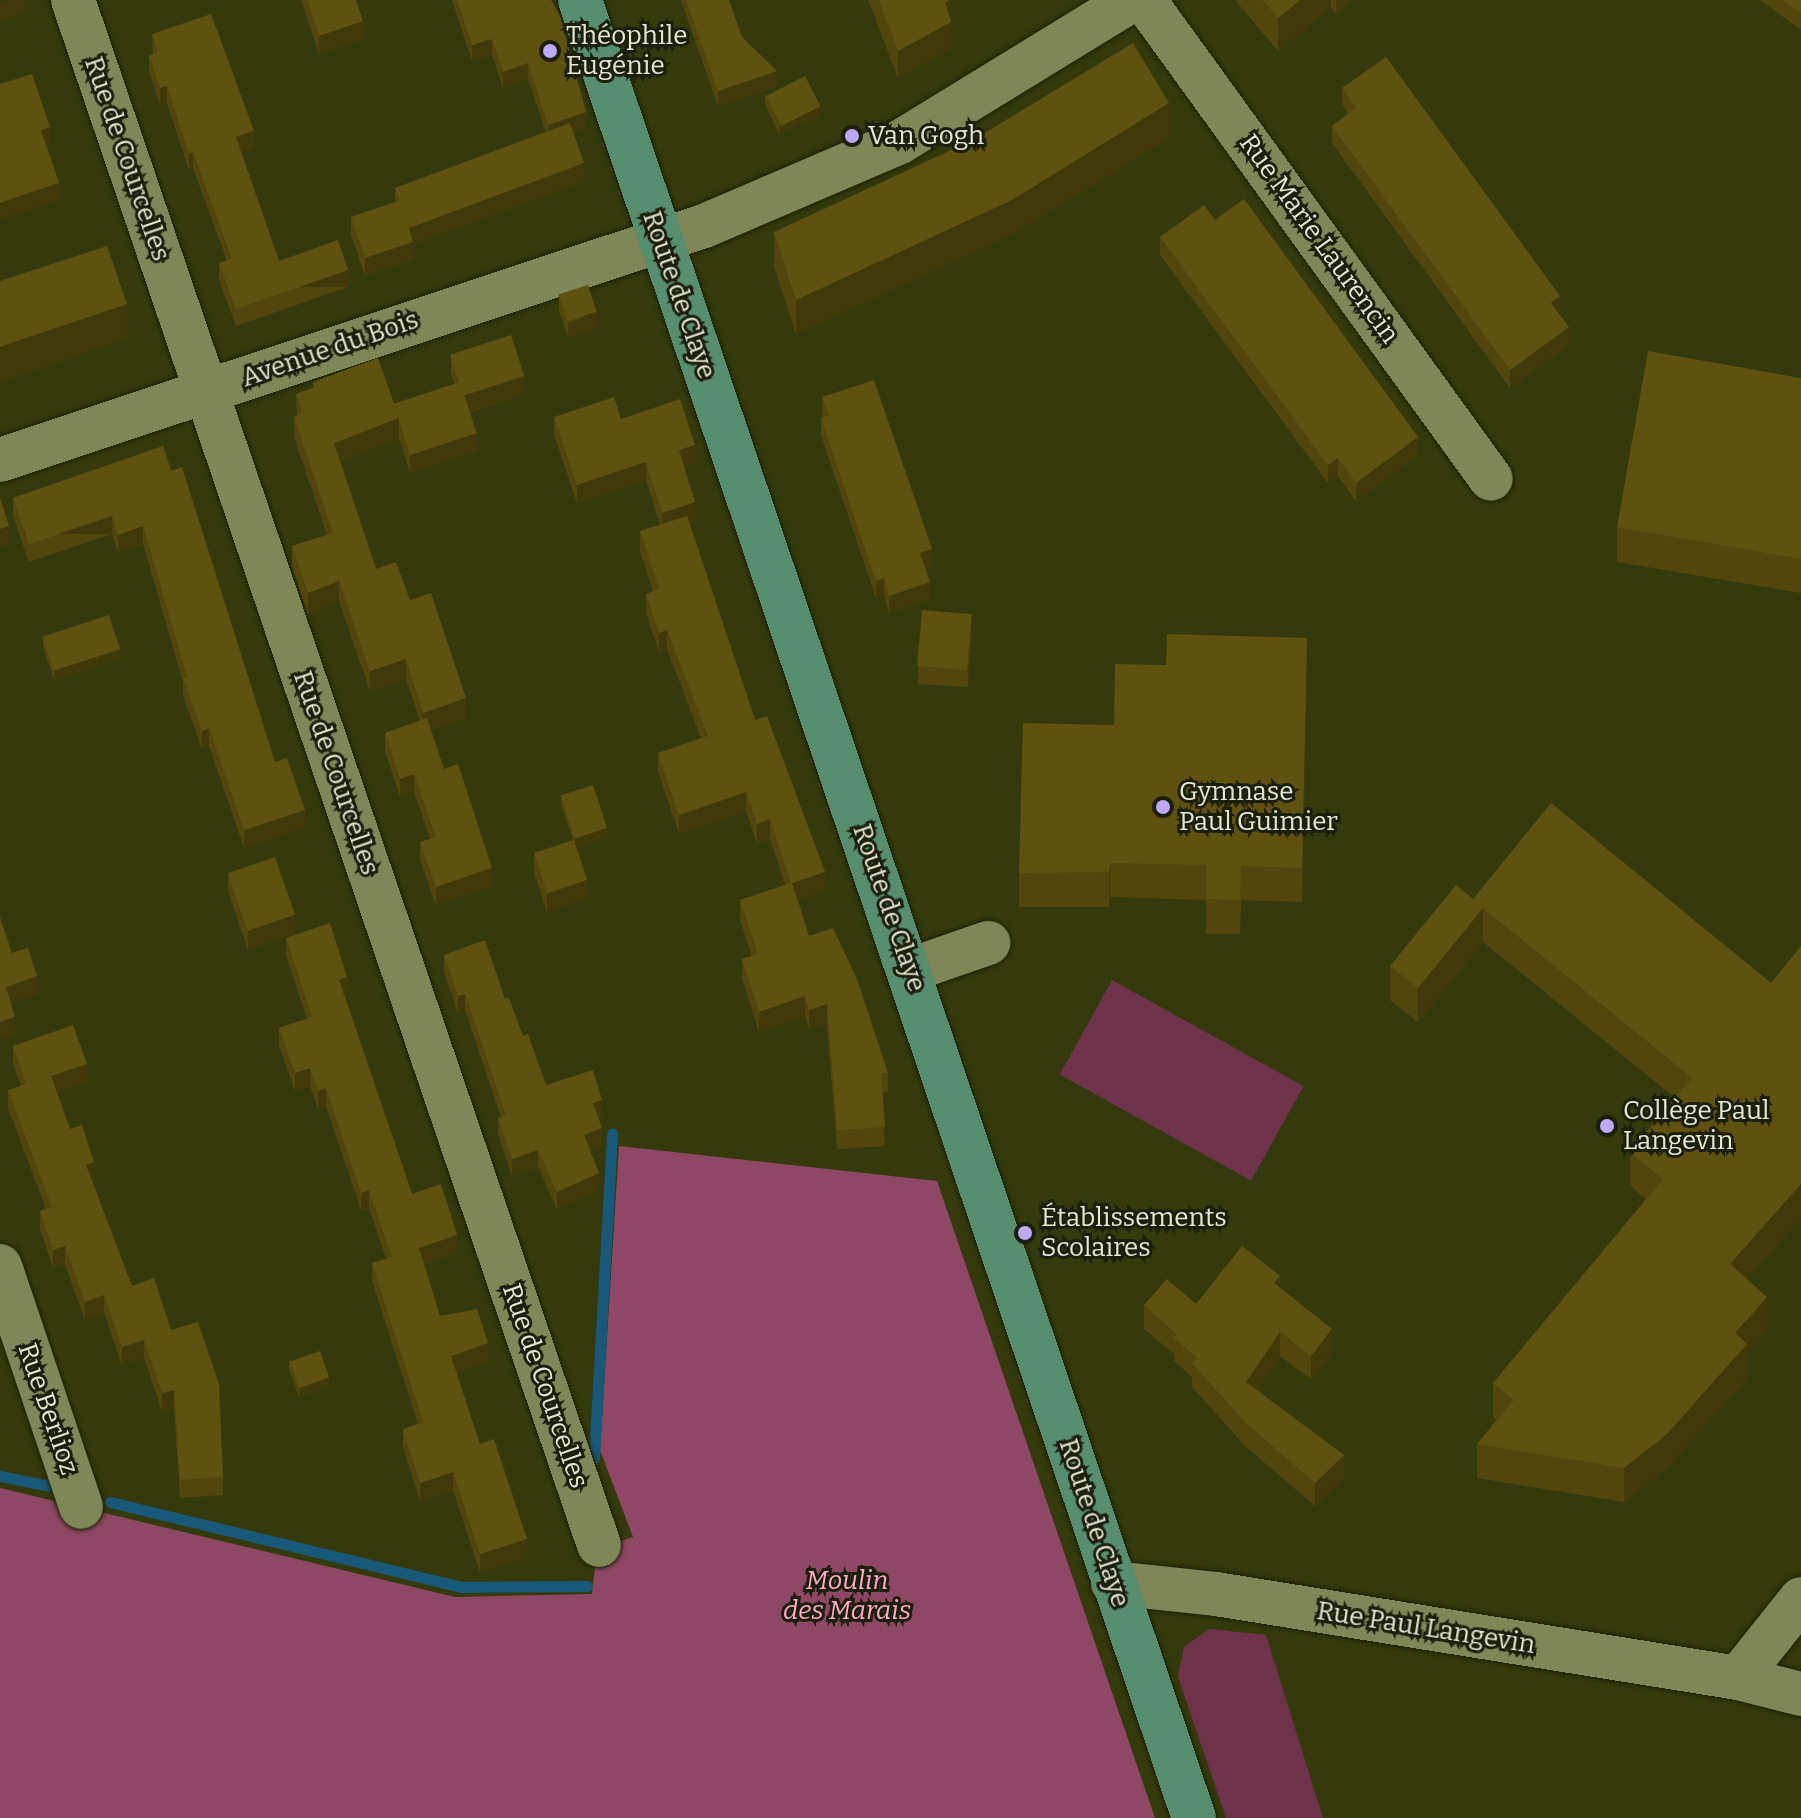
<!DOCTYPE html>
<html>
<head>
<meta charset="utf-8">
<style>
  body { margin:0 }
  #map { position:relative; width:1801px; height:1818px; overflow:hidden; background:#353a0d; font-family:Bitter,serif }
  div>[style] { position:absolute }
  .green>* { inset:0; background:#6e324b; transform-origin:0 0 }
  .forest>* { inset:0; background:#8e4764 }
  .stream>* { height:11px; margin:-5.5px; padding:0 5.5px; transform-origin:5.5px; border-radius:5.5px; background:#18597a }
  .roads { filter:drop-shadow(0 0 2px #1d2001) drop-shadow(0 0 2px #1d2001) }
  .minor>* { height:44px; margin:-22px; padding:0 22px; transform-origin:22px; border-radius:22px; background:#7f8658 }
  .major>* { height:44px; margin:-22px; padding:0 22px; transform-origin:22px; border-radius:22px; background:#568e6f }
  .wall>* { inset:0; background:#52460d }
  .shaded-wall>* { inset:0; background:#42390a; transform-origin:0 0 }
  .building>* { inset:0; background:#5f510f; transform-origin:0 0 }
  .dots>* { width:22px; height:22px; translate:-50% -50%; box-sizing:border-box; border:4px solid #1d1f0d; border-radius:50% }
  span { translate:-50% -50%; white-space:nowrap; text-align:center; line-height:1.15; -webkit-text-stroke:6px #1d1f0d; paint-order:stroke }
  .poi-label { font-size:26px; color:#e4e8d0 }
  .left { translate:0 -50%; text-align:left }
  .street-label { font-size:26px; color:#e4e8d0 }
  .park-label { font-size:26px; color:#feaaca; font-style:italic }
</style>
</head>
<body>
<div id="map">
  <div class="green">
    <div style="left:1112px;top:980px;width:219px;height:108px;rotate:29deg"></div>
    <div style="clip-path:polygon(1209px 1629px,1266px 1635px,1323px 1818px,1226px 1818px,1178px 1677px,1184px 1647px)"></div>
  </div>
  <div class="forest">
    <div style="clip-path:polygon(619px 1146px,937px 1181px,1155px 1818px,0 1818px,0 1488px,455px 1597px,592px 1594px,597px 1549px,633px 1537px,600px 1450px)"></div>
  </div>
  <div class="stream">
    <div style="left:594px;top:1458px;width:325px;rotate:-86.8deg"></div>
    <div style="left:0;top:1476px;width:50px;rotate:11.5deg"></div>
    <div style="left:110px;top:1502px;width:361px;rotate:13.6deg"></div>
    <div style="left:461px;top:1587px;width:126px;rotate:-0.5deg"></div>
  </div>
  <div class="roads">
    <div class="minor">
      <div style="left:73px;top:0;width:1632px;rotate:71.2deg"></div>
      <div style="left:1144px;top:0;width:591px;rotate:54.08deg"></div>
      <div style="left:0;top:460px;width:742px;rotate:-18.39deg"></div>
      <div style="left:704px;top:226px;width:213px;rotate:-23.2deg"></div>
      <div style="left:900px;top:142px;width:272px;rotate:-31.5deg"></div>
      <div style="left:910px;top:970px;width:83px;rotate:-19.1deg"></div>
      <div style="left:0;top:1266px;width:254px;rotate:71.4deg"></div>
      <div style="left:1113px;top:1583px;width:104px;rotate:6.1deg"></div>
      <div style="left:1216px;top:1594px;width:529px;rotate:9.14deg"></div>
      <div style="left:1738px;top:1678px;width:65px;rotate:14.3deg"></div>
      <div style="left:1738px;top:1678px;width:101px;rotate:-51.4deg"></div>
    </div>
    <div class="major">
      <div style="left:580px;top:0;width:1919px;rotate:71.34deg"></div>
    </div>
  </div>
  <div class="wall">
    <div style="clip-path:polygon(301px 0,356px 0,363px 39px,319px 54px)"></div>
    <div style="clip-path:polygon(452px 0,551px 0,586px 127px,573px 132px,584px 181px,413px 244px,413px 259px,365px 276px,351px 235px,351px 217px,395px 202px,395px 188px,546px 132px,528px 79px,503px 88px,492px 55px,472px 61px)"></div>
    <div style="clip-path:polygon(681px 0,729px 0,742px 37px,777px 86px,718px 106px)"></div>
    <div style="clip-path:polygon(868px 0,950px 0,951px 48px,898px 78px)"></div>
    <div style="clip-path:polygon(1235px 0,1352px 0,1336px 14px,1331px 7px,1278px 51px)"></div>
    <div style="clip-path:polygon(1760px 0,1801px 0,1801px 30px)"></div>
    <div style="clip-path:polygon(152px 34px,254px 148px,241px 152px,279px 261px,348px 287px,236px 326px,219px 280px,219px 263px,227px 261px,193px 168px,189px 170px,167px 103px,160px 105px,149px 72px,149px 56px,153px 54px)"></div>
    <div style="clip-path:polygon(1342px 88px,1569px 345px,1510px 388px,1332px 143px,1332px 126px,1348px 114px,1342px 105px)"></div>
    <div style="clip-path:polygon(765px 95px,820px 115px,779px 134px,765px 104px)"></div>
    <div style="clip-path:polygon(1169px 138px,1012px 234px,796px 334px,774px 267px,774px 232px)"></div>
    <div style="clip-path:polygon(1160px 237px,1418px 455px,1356px 501px,1338px 476px,1328px 483px,1160px 255px)"></div>
    <div style="clip-path:polygon(559px 295px,597px 328px,568px 338px,559px 310px)"></div>
    <div style="clip-path:polygon(451px 356px,524px 394px,470px 412px,477px 451px,410px 473px,399px 438px,340px 461px,376px 569px,410px 600px,466px 718px,431px 730px,444px 769px,492px 886px,436px 905px,420px 860px,420px 842px,430px 839px,414px 792px,400px 797px,385px 751px,385px 733px,420px 721px,406px 679px,370px 691px,339px 601px,308px 614px,292px 566px,292px 546px,327px 535px,294px 437px,294px 417px,297px 416px,296px 394px,313px 388px,313px 382px,394px 405px,454px 384px,451px 374px)"></div>
    <div style="clip-path:polygon(1801px 378px,1801px 593px,1617px 562px,1617px 527px)"></div>
    <div style="clip-path:polygon(822px 397px,932px 566px,925px 568px,930px 599px,889px 613px,884px 595px,876px 598px,821px 435px,821px 418px,823px 418px,822px 414px)"></div>
    <div style="clip-path:polygon(554px 417px,621px 419px,695px 463px,684px 467px,695px 520px,689px 522px,755px 720px,825px 891px,798px 900px,809px 936px,888px 1073px,888px 1092px,882px 1093px,885px 1146px,837px 1149px,827px 1023px,809px 1029px,805px 1016px,759px 1032px,742px 979px,742px 959px,752px 956px,740px 920px,740px 900px,785px 885px,770px 839px,757px 844px,746px 811px,679px 834px,658px 772px,658px 753px,701px 738px,667px 649px,659px 652px,646px 613px,646px 594px,653px 591px,640px 551px,640px 531px,660px 525px,646px 480px,577px 503px,554px 435px)"></div>
    <div style="clip-path:polygon(163px 446px,275px 762px,305px 827px,244px 848px,209px 746px,202px 749px,183px 696px,183px 682px,143px 544px,118px 552px,112px 534px,29px 562px,13px 516px,13px 498px)"></div>
    <div style="clip-path:polygon(972px 632px,968px 687px,918px 684px,918px 666px)"></div>
    <div style="clip-path:polygon(43px 638px,120px 658px,54px 680px,43px 647px)"></div>
    <div style="clip-path:polygon(1307px 673px,1302px 902px,1241px 900px,1240px 934px,1206px 934px,1206px 900px,1110px 897px,1109px 907px,1019px 907px,1019px 873px,1114px 725px)"></div>
    <div style="clip-path:polygon(561px 795px,607px 837px,576px 847px,587px 898px,547px 912px,534px 872px,534px 853px,573px 840px,561px 805px)"></div>
    <div style="clip-path:polygon(228px 873px,295px 933px,248px 950px,228px 891px)"></div>
    <div style="clip-path:polygon(1473px 899px,1771px 983px,1747px 1279px,1767px 1331px,1747px 1353px,1747px 1378px,1666px 1469px,1624px 1502px,1477px 1478px,1477px 1444px,1496px 1420px,1493px 1417px,1493px 1383px,1646px 1199px,1630px 1186px,1630px 1152px,1675px 1098px,1483px 942px,1418px 1022px,1390px 1000px,1390px 966px)"></div>
    <div style="clip-path:polygon(286px 938px,347px 995px,345px 996px,412px 1194px,457px 1253px,424px 1264px,440px 1316px,488px 1361px,456px 1372px,480px 1444px,527px 1557px,480px 1572px,453px 1490px,420px 1501px,403px 1447px,403px 1429px,418px 1424px,372px 1281px,372px 1263px,386px 1259px,369px 1208px,361px 1210px,326px 1106px,318px 1109px,310px 1086px,295px 1091px,279px 1046px,279px 1028px,307px 1019px,286px 956px)"></div>
    <div style="clip-path:polygon(444px 955px,505px 999px,546px 1085px,602px 1117px,599px 1118px,602px 1145px,590px 1149px,599px 1190px,557px 1209px,538px 1167px,512px 1176px,498px 1135px,498px 1118px,501px 1117px,465px 1010px,458px 1013px,444px 972px)"></div>
    <div style="clip-path:polygon(13px 1046px,87px 1082px,57px 1092px,70px 1129px,94px 1180px,92px 1181px,132px 1286px,223px 1477px,223px 1495px,180px 1498px,174px 1408px,162px 1411px,144px 1358px,122px 1365px,104px 1313px,85px 1320px,65px 1264px,53px 1268px,40px 1229px,40px 1211px,46px 1209px,8px 1108px,8px 1090px,21px 1086px,13px 1064px)"></div>
    <div style="clip-path:polygon(1280px 1288px,1332px 1352px,1311px 1379px,1280px 1356px,1257px 1389px,1344px 1478px,1315px 1506px,1246px 1447px,1192px 1387px,1192px 1377px,1174px 1361px,1174px 1354px,1144px 1329px,1144px 1305px,1196px 1304px)"></div>
    <div style="clip-path:polygon(289px 1360px,329px 1386px,299px 1397px,289px 1369px)"></div>
  </div>
  <div class="shaded-wall">
    <div style="clip-path:polygon(9px 0,24px 0,24px 13px,0 21px,0 3px)"></div>
    <div style="clip-path:polygon(950px 0,951px 48px,898px 78px,898px 51px,945px 2px)"></div>
    <div style="clip-path:polygon(1300px 0,1331px 0,1331px 7px,1278px 51px,1278px 18px)"></div>
    <div style="clip-path:polygon(1336px 0,1352px 0,1336px 14px)"></div>
    <div style="clip-path:polygon(363px 21px,363px 39px,319px 54px,319px 36px)"></div>
    <div style="clip-path:polygon(492px 39px,492px 55px,472px 61px,472px 45px)"></div>
    <div style="clip-path:polygon(528px 63px,528px 79px,503px 88px,503px 72px)"></div>
    <div style="clip-path:polygon(777px 71px,777px 86px,718px 106px,718px 91px)"></div>
    <div style="clip-path:polygon(167px 86px,167px 103px,160px 105px,160px 88px)"></div>
    <div style="clip-path:polygon(1169px 103px,1169px 138px,1012px 234px,796px 334px,796px 300px)"></div>
    <div style="clip-path:polygon(820px 106px,820px 115px,779px 134px,779px 125px)"></div>
    <div style="clip-path:polygon(586px 112px,586px 127px,548px 140px,548px 125px)"></div>
    <div style="clip-path:polygon(50px 127px,50px 143px,41px 146px,41px 130px)"></div>
    <div style="clip-path:polygon(254px 131px,254px 148px,236px 154px,236px 137px)"></div>
    <div style="clip-path:polygon(193px 152px,193px 168px,189px 170px,189px 153px)"></div>
    <div style="clip-path:polygon(584px 163px,584px 181px,413px 244px,413px 259px,365px 276px,365px 258px,409px 228px)"></div>
    <div style="clip-path:polygon(59px 183px,59px 200px,0 220px,0 203px)"></div>
    <div style="left:348px;top:270px;width:17px;height:119px;rotate:90deg"></div>
    <div style="clip-path:polygon(1560px 296px,1560px 314px,1551px 303px)"></div>
    <div style="clip-path:polygon(127px 304px,127px 339px,0 382px,0 347px)"></div>
    <div style="clip-path:polygon(597px 312px,597px 328px,568px 338px,568px 323px)"></div>
    <div style="clip-path:polygon(1569px 327px,1569px 345px,1510px 388px,1510px 370px)"></div>
    <div style="clip-path:polygon(524px 376px,524px 394px,464px 413px,464px 395px)"></div>
    <div style="clip-path:polygon(399px 418px,399px 438px,334px 463px,334px 443px)"></div>
    <div style="clip-path:polygon(477px 433px,477px 451px,410px 473px,410px 455px)"></div>
    <div style="clip-path:polygon(1418px 437px,1418px 455px,1356px 501px,1356px 483px)"></div>
    <div style="clip-path:polygon(695px 445px,695px 463px,679px 468px,679px 450px)"></div>
    <div style="clip-path:polygon(1338px 458px,1338px 476px,1328px 483px,1328px 465px)"></div>
    <div style="clip-path:polygon(646px 462px,646px 480px,577px 503px,577px 485px)"></div>
    <div style="clip-path:polygon(695px 502px,695px 520px,662px 531px,662px 513px)"></div>
    <div style="left:112px;top:516px;width:18px;height:88px;rotate:90deg"></div>
    <div style="clip-path:polygon(9px 526px,9px 544px,0 547px,0 529px)"></div>
    <div style="clip-path:polygon(143px 526px,143px 544px,118px 552px,118px 535px)"></div>
    <div style="clip-path:polygon(932px 549px,932px 566px,920px 570px,920px 553px)"></div>
    <div style="clip-path:polygon(884px 578px,884px 595px,876px 598px,876px 581px)"></div>
    <div style="clip-path:polygon(339px 581px,339px 601px,308px 614px,308px 593px)"></div>
    <div style="clip-path:polygon(930px 582px,930px 599px,889px 613px,889px 596px)"></div>
    <div style="clip-path:polygon(972px 614px,972px 632px,968px 687px,968px 669px)"></div>
    <div style="clip-path:polygon(667px 630px,667px 649px,659px 652px,659px 633px)"></div>
    <div style="clip-path:polygon(1307px 638px,1307px 673px,1302px 902px,1302px 868px)"></div>
    <div style="clip-path:polygon(120px 649px,120px 658px,54px 680px,54px 670px)"></div>
    <div style="clip-path:polygon(406px 659px,406px 679px,370px 691px,370px 671px)"></div>
    <div style="clip-path:polygon(466px 698px,466px 718px,423px 733px,423px 713px)"></div>
    <div style="clip-path:polygon(209px 728px,209px 746px,202px 749px,202px 731px)"></div>
    <div style="clip-path:polygon(414px 774px,414px 792px,400px 797px,400px 779px)"></div>
    <div style="clip-path:polygon(746px 792px,746px 811px,679px 834px,679px 815px)"></div>
    <div style="clip-path:polygon(305px 810px,305px 827px,244px 848px,244px 830px)"></div>
    <div style="clip-path:polygon(770px 819px,770px 839px,757px 844px,757px 824px)"></div>
    <div style="clip-path:polygon(607px 828px,607px 837px,575px 848px,575px 839px)"></div>
    <div style="clip-path:polygon(1110px 863px,1110px 897px,1109px 907px,1109px 872px)"></div>
    <div style="clip-path:polygon(492px 868px,492px 886px,436px 905px,436px 887px)"></div>
    <div style="clip-path:polygon(825px 872px,825px 891px,792px 902px,792px 883px)"></div>
    <div style="clip-path:polygon(587px 880px,587px 898px,547px 912px,547px 894px)"></div>
    <div style="clip-path:polygon(1483px 908px,1483px 942px,1418px 1022px,1418px 988px)"></div>
    <div style="clip-path:polygon(295px 915px,295px 933px,248px 950px,248px 931px)"></div>
    <div style="clip-path:polygon(37px 976px,37px 994px,6px 1005px,6px 987px)"></div>
    <div style="clip-path:polygon(347px 977px,347px 995px,339px 998px,339px 980px)"></div>
    <div style="clip-path:polygon(465px 994px,465px 1010px,458px 1013px,458px 996px)"></div>
    <div style="clip-path:polygon(805px 996px,805px 1016px,759px 1032px,759px 1012px)"></div>
    <div style="clip-path:polygon(827px 1004px,827px 1023px,809px 1029px,809px 1010px)"></div>
    <div style="clip-path:polygon(15px 1017px,15px 1035px,0 1040px,0 1022px)"></div>
    <div style="clip-path:polygon(87px 1064px,87px 1082px,51px 1094px,51px 1076px)"></div>
    <div style="clip-path:polygon(310px 1068px,310px 1086px,295px 1091px,295px 1073px)"></div>
    <div style="clip-path:polygon(326px 1088px,326px 1106px,318px 1109px,318px 1091px)"></div>
    <div style="clip-path:polygon(602px 1100px,602px 1117px,593px 1120px,593px 1103px)"></div>
    <div style="clip-path:polygon(602px 1128px,602px 1145px,584px 1152px,584px 1135px)"></div>
    <div style="clip-path:polygon(538px 1150px,538px 1167px,512px 1176px,512px 1159px)"></div>
    <div style="clip-path:polygon(94px 1162px,94px 1180px,86px 1183px,86px 1165px)"></div>
    <div style="clip-path:polygon(599px 1173px,599px 1190px,557px 1209px,557px 1192px)"></div>
    <div style="clip-path:polygon(1801px 1184px,1801px 1219px,1730px 1298px,1730px 1264px)"></div>
    <div style="clip-path:polygon(369px 1190px,369px 1208px,361px 1210px,361px 1193px)"></div>
    <div style="clip-path:polygon(457px 1235px,457px 1253px,419px 1265px,419px 1248px)"></div>
    <div style="clip-path:polygon(65px 1246px,65px 1264px,53px 1268px,53px 1250px)"></div>
    <div style="clip-path:polygon(1280px 1276px,1280px 1299px,1274px 1283px)"></div>
    <div style="clip-path:polygon(104px 1295px,104px 1313px,85px 1320px,85px 1302px)"></div>
    <div style="clip-path:polygon(1767px 1297px,1767px 1331px,1747px 1353px,1747px 1378px,1666px 1469px,1624px 1502px,1624px 1468px,1735px 1333px)"></div>
    <div style="clip-path:polygon(1332px 1329px,1332px 1352px,1311px 1379px,1311px 1356px)"></div>
    <div style="clip-path:polygon(1280px 1332px,1280px 1356px,1246px 1405px,1246px 1382px)"></div>
    <div style="clip-path:polygon(144px 1340px,144px 1358px,122px 1365px,122px 1347px)"></div>
    <div style="clip-path:polygon(488px 1343px,488px 1361px,451px 1373px,451px 1356px)"></div>
    <div style="clip-path:polygon(329px 1377px,329px 1386px,299px 1397px,299px 1388px)"></div>
    <div style="clip-path:polygon(174px 1390px,174px 1408px,162px 1411px,162px 1393px)"></div>
    <div style="clip-path:polygon(1344px 1455px,1344px 1478px,1315px 1506px,1315px 1483px)"></div>
    <div style="clip-path:polygon(453px 1472px,453px 1490px,420px 1501px,420px 1483px)"></div>
    <div style="clip-path:polygon(527px 1539px,527px 1557px,480px 1572px,480px 1554px)"></div>
  </div>
  <div class="building">
    <div style="clip-path:polygon(307px 0,356px 0,363px 21px,319px 36px)"></div>
    <div style="clip-path:polygon(457px 0,551px 0,560px 16px,586px 112px,548px 125px,528px 63px,503px 72px,492px 39px,472px 45px)"></div>
    <div style="clip-path:polygon(686px 0,729px 0,742px 37px,777px 71px,718px 91px)"></div>
    <div style="clip-path:polygon(879px 0,950px 0,945px 2px,951px 22px,898px 51px)"></div>
    <div style="clip-path:polygon(1263px 0,1300px 0,1278px 18px)"></div>
    <div style="clip-path:polygon(1783px 0,1801px 0,1801px 13px)"></div>
    <div style="clip-path:polygon(211px 14px,254px 131px,236px 137px,279px 261px,338px 240px,348px 270px,236px 309px,219px 263px,232px 259px,193px 152px,189px 153px,167px 86px,160px 88px,149px 56px,158px 52px,152px 34px)"></div>
    <div style="clip-path:polygon(1133px 43px,1169px 103px,1012px 200px,796px 300px,774px 232px,973px 140px)"></div>
    <div style="clip-path:polygon(1386px 57px,1560px 296px,1551px 303px,1569px 327px,1510px 370px,1332px 126px,1356px 108px,1342px 88px)"></div>
    <div style="clip-path:polygon(32px 74px,50px 127px,41px 130px,59px 183px,0 203px,0 84px)"></div>
    <div style="left:805px;top:76px;width:34px;height:44px;rotate:63deg"></div>
    <div style="clip-path:polygon(570px 123px,584px 163px,409px 228px,413px 242px,365px 258px,351px 217px,399px 201px,395px 188px)"></div>
    <div style="clip-path:polygon(1244px 199px,1418px 437px,1356px 483px,1338px 458px,1328px 465px,1160px 237px,1204px 205px,1215px 220px)"></div>
    <div style="clip-path:polygon(107px 246px,127px 304px,0 347px,0 281px)"></div>
    <div style="left:588px;top:285px;width:28px;height:31px;rotate:72deg"></div>
    <div style="left:511px;top:335px;width:43px;height:64px;rotate:72deg"></div>
    <div style="clip-path:polygon(1648px 351px,1801px 378px,1801px 559px,1617px 527px)"></div>
    <div style="clip-path:polygon(378px 358px,399px 418px,334px 443px,376px 569px,396px 562px,410px 600px,431px 593px,466px 698px,423px 713px,406px 659px,370px 671px,339px 581px,308px 593px,292px 546px,333px 533px,294px 417px,303px 413px,296px 394px,315px 387px,313px 382px)"></div>
    <div style="clip-path:polygon(874px 380px,932px 549px,920px 553px,930px 582px,889px 596px,884px 578px,876px 581px,821px 418px,829px 415px,822px 397px)"></div>
    <div style="left:460px;top:382px;width:54px;height:70px;rotate:72deg"></div>
    <div style="clip-path:polygon(614px 397px,621px 419px,680px 399px,695px 445px,679px 450px,695px 502px,662px 513px,646px 462px,577px 485px,554px 417px)"></div>
    <div style="clip-path:polygon(163px 446px,171px 471px,182px 467px,275px 762px,287px 758px,305px 810px,244px 830px,209px 728px,202px 731px,183px 678px,187px 677px,143px 526px,118px 535px,112px 516px,29px 544px,13px 498px)"></div>
    <div style="clip-path:polygon(0 498px,9px 526px,0 529px)"></div>
    <div style="clip-path:polygon(687px 516px,755px 720px,767px 716px,825px 872px,792px 883px,809px 936px,833px 928px,857px 979px,888px 1073px,881px 1073px,885px 1127px,837px 1130px,827px 1004px,809px 1010px,805px 996px,759px 1012px,742px 959px,758px 954px,740px 900px,791px 883px,770px 819px,757px 824px,746px 792px,679px 815px,658px 753px,708px 736px,667px 630px,659px 633px,646px 594px,659px 589px,640px 531px)"></div>
    <div style="left:922px;top:610px;width:50px;height:56px;rotate:5deg"></div>
    <div style="left:109px;top:615px;width:36px;height:70px;rotate:72deg"></div>
    <div style="clip-path:polygon(1167px 634px,1307px 638px,1302px 868px,1241px 866px,1240px 900px,1206px 899px,1206px 865px,1110px 863px,1109px 872px,1019px 873px,1023px 723px,1114px 725px,1115px 664px,1166px 665px)"></div>
    <div style="clip-path:polygon(427px 718px,444px 769px,458px 764px,492px 868px,436px 887px,420px 842px,436px 837px,414px 774px,400px 779px,385px 733px)"></div>
    <div style="left:593px;top:785px;width:45px;height:34px;rotate:72deg"></div>
    <div style="clip-path:polygon(1551px 803px,1771px 983px,1801px 946px,1801px 1184px,1730px 1264px,1767px 1297px,1735px 1333px,1747px 1344px,1666px 1435px,1624px 1468px,1477px 1444px,1514px 1400px,1493px 1383px,1663px 1179px,1630px 1152px,1692px 1078px,1483px 908px,1418px 988px,1390px 966px,1456px 885px,1473px 899px)"></div>
    <div style="left:574px;top:840px;width:42px;height:42px;rotate:72deg"></div>
    <div style="left:275px;top:857px;width:61px;height:50px;rotate:71deg"></div>
    <div style="clip-path:polygon(0 917px,12px 953px,28px 948px,37px 976px,6px 987px,15px 1017px,0 1022px)"></div>
    <div style="clip-path:polygon(330px 923px,347px 977px,339px 980px,412px 1194px,441px 1184px,457px 1235px,419px 1248px,440px 1316px,477px 1309px,488px 1343px,451px 1356px,480px 1444px,494px 1439px,527px 1539px,480px 1554px,453px 1472px,420px 1483px,403px 1429px,423px 1422px,372px 1263px,392px 1257px,369px 1190px,361px 1193px,326px 1088px,318px 1091px,310px 1068px,295px 1073px,279px 1028px,312px 1017px,286px 938px)"></div>
    <div style="clip-path:polygon(485px 940px,505px 999px,509px 998px,523px 1036px,528px 1034px,546px 1085px,593px 1070px,602px 1100px,593px 1103px,602px 1128px,584px 1135px,599px 1173px,557px 1192px,538px 1150px,512px 1159px,498px 1118px,506px 1115px,465px 994px,458px 996px,444px 955px)"></div>
    <div style="clip-path:polygon(73px 1025px,87px 1064px,51px 1076px,70px 1129px,82px 1125px,94px 1162px,86px 1165px,132px 1286px,154px 1278px,171px 1330px,198px 1322px,219px 1384px,223px 1477px,180px 1480px,174px 1390px,162px 1393px,144px 1340px,122px 1347px,104px 1295px,85px 1302px,65px 1246px,53px 1250px,40px 1211px,52px 1207px,8px 1090px,26px 1084px,13px 1046px)"></div>
    <div style="clip-path:polygon(1242px 1246px,1280px 1276px,1274px 1283px,1332px 1329px,1311px 1356px,1280px 1332px,1246px 1382px,1344px 1455px,1315px 1483px,1246px 1423px,1192px 1363px,1197px 1358px,1174px 1338px,1177px 1334px,1144px 1305px,1167px 1279px,1196px 1304px)"></div>
    <div style="left:320px;top:1351px;width:28px;height:32px;rotate:71deg"></div>
  </div>
  <div class="dots">
    <div style="left:550px;top:51px;background:#bda9f5"></div>
    <div style="left:852px;top:136px;background:#bda9f5"></div>
    <div style="left:1163px;top:807px;background:#bda9f5"></div>
    <div style="left:1607px;top:1126px;background:#bda9f5"></div>
    <div style="left:1025px;top:1233px;background:#bda9f5"></div>
  </div>
  <div class="poi-label">
    <span class="left" style="left:566px;top:51px">Théophile<br>Eugénie</span>
    <span class="left" style="left:868px;top:136px">Van Gogh</span>
    <span class="left" style="left:1179px;top:807px">Gymnase<br>Paul Guimier</span>
    <span class="left" style="left:1623px;top:1126px">Collège Paul<br>Langevin</span>
    <span class="left" style="left:1041px;top:1233px">Établissements<br>Scolaires</span>
  </div>
  <div class="street-label">
    <span style="left:127px;top:159px;rotate:71deg">Rue de Courcelles</span>
    <span style="left:1319px;top:239px;rotate:54deg">Rue Marie Laurencin</span>
    <span style="left:679px;top:295px;rotate:71deg">Route de Claye</span>
    <span style="left:330px;top:349px;rotate:-19deg">Avenue du Bois</span>
    <span style="left:336px;top:773px;rotate:71deg">Rue de Courcelles</span>
    <span style="left:889px;top:908px;rotate:71deg">Route de Claye</span>
    <span style="left:545px;top:1386px;rotate:71deg">Rue de Courcelles</span>
    <span style="left:48px;top:1409px;rotate:71deg">Rue Berlioz</span>
    <span style="left:1094px;top:1523px;rotate:72deg">Route de Claye</span>
    <span style="left:1426px;top:1628px;rotate:9deg">Rue Paul Langevin</span>
  </div>
  <div class="park-label">
    <span style="left:847px;top:1596px">Moulin<br>des Marais</span>
  </div>
</div>
</body>
</html>
